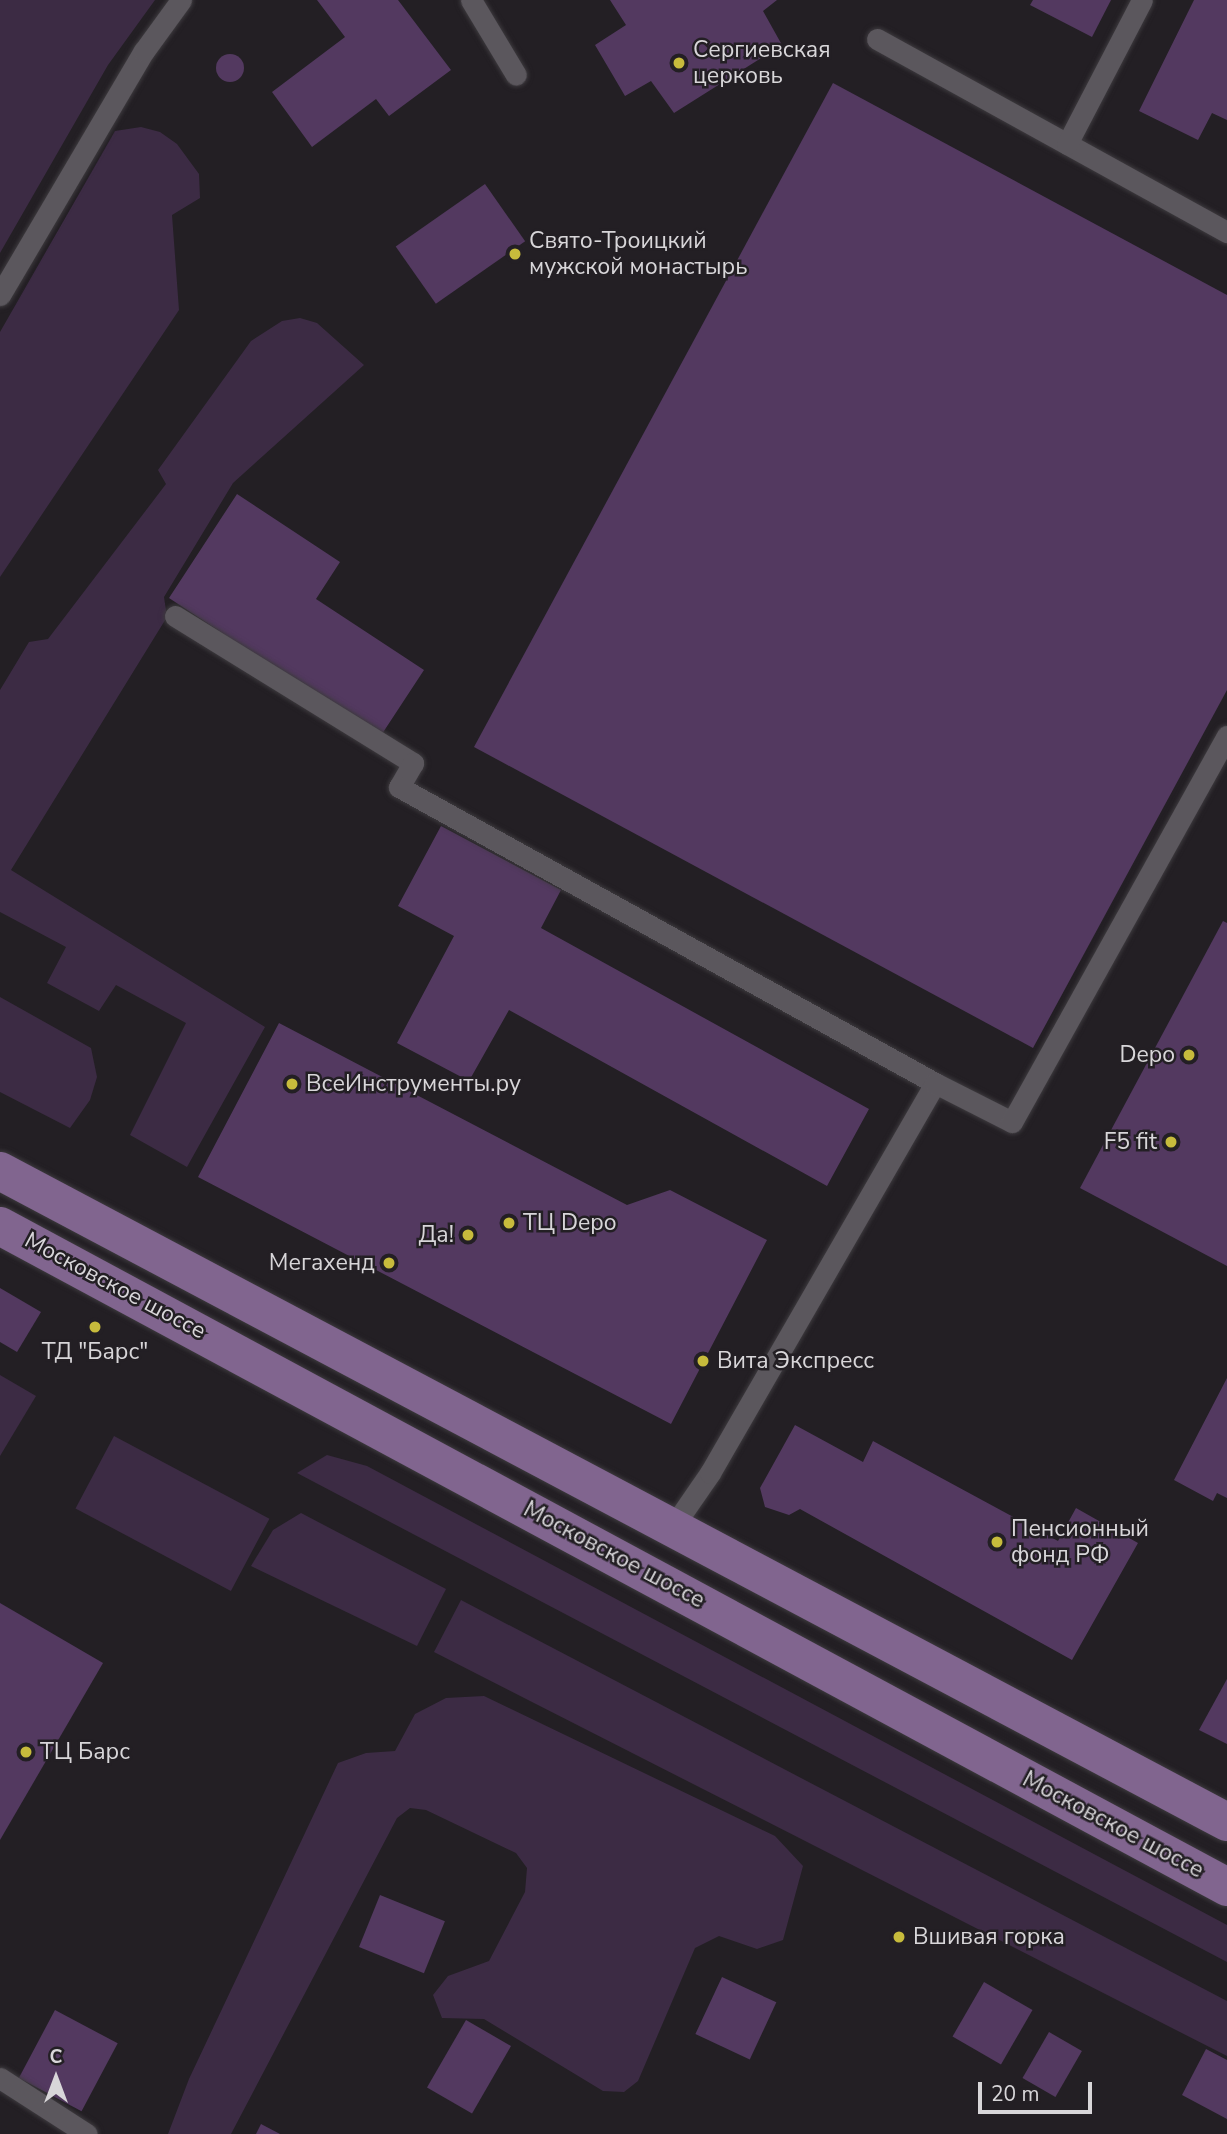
<!DOCTYPE html>
<html>
<head>
<meta charset="utf-8">
<style>
  body { margin:0 }
  #map { position:relative; width:1227px; height:2134px; overflow:hidden; background:#231f24; font-family:"Nunito Sans",sans-serif }
  div>[style] { position:absolute }
  .green>* { inset:0; background:#3c2b44; transform-origin:0 0 }
  .building>* { inset:0; background:#533960; transform-origin:0 0 }
  .round { border-radius:50% }
  .roads { filter:drop-shadow(0 0 2px #3d3a3e) drop-shadow(0 0 2px #3d3a3e) }
  .lane>* { height:21px; margin:-10.5px; padding:0 10.5px; transform-origin:10.5px; border-radius:10.5px; background:#5b575d }
  .primary>* { height:38px; margin:-19px; padding:0 19px; transform-origin:19px; border-radius:19px; background:#81658f }
  .dots>* { width:19px; height:19px; translate:-50% -50%; box-sizing:border-box; border:4px solid #231f24; border-radius:50% }
  span { translate:-50% -50%; white-space:nowrap; text-align:center; line-height:1.15; -webkit-text-stroke:5px #231f24; paint-order:stroke }
  .poi-label { font-size:23px; color:#d8d6d9 }
  .left { translate:0 -50%; text-align:left }
  .right { translate:-100% -50%; text-align:right }
  .street-label { font-size:23px; color:#d8d6d9 }
  .north { position:absolute; left:21px; top:2043px; width:70px; height:70px; -webkit-text-stroke:5px #231f24; paint-order:stroke; rotate:0deg; font-size:19px; font-weight:700; line-height:28px; text-align:center; color:#d8d6d9 }
  .north::after { content:''; display:block; margin:auto; width:24px; height:32px; background:#d8d6d9; clip-path:polygon(50% 0,100% 100%,50% 72%,0 100%) }
  .scale { position:absolute; left:978px; top:2082px; width:114px; height:32px; box-sizing:border-box; border:4px solid #d8d6d9; border-top:0; padding-left:9px; font-size:21px; line-height:24px; white-space:nowrap; color:#d8d6d9; -webkit-text-stroke:5px #231f24; paint-order:stroke }
</style>
</head>
<body>
<div id="map">
  <div class="green">
    <div style="clip-path:polygon(0 0,155px 0,108px 65px,0 253px)"></div>
    <div style="clip-path:polygon(141px 127px,160px 132px,177px 144px,199px 174px,200px 198px,172px 215px,179px 310px,0 577px,0 332px,115px 131px)"></div>
    <div style="clip-path:polygon(300px 318px,317px 323px,364px 365px,233px 483px,164px 597px,167px 617px,11px 870px,265px 1027px,187px 1167px,130px 1135px,186px 1023px,116px 985px,99px 1011px,47px 983px,66px 947px,0 912px,0 690px,29px 642px,48px 639px,166px 484px,158px 470px,251px 341px,282px 321px)"></div>
    <div style="clip-path:polygon(0 997px,91px 1048px,97px 1077px,90px 1100px,70px 1128px,0 1092px)"></div>
    <div style="clip-path:polygon(0 1375px,36px 1396px,0 1456px)"></div>
    <div style="left:114px;top:1436px;width:176px;height:82px;rotate:28deg"></div>
    <div style="clip-path:polygon(327px 1455px,367px 1466px,1227px 1925px,1227px 1962px,297px 1473px)"></div>
    <div style="clip-path:polygon(301px 1513px,446px 1589px,417px 1646px,251px 1566px,273px 1530px)"></div>
    <div style="clip-path:polygon(461px 1600px,1227px 2001px,1227px 2056px,434px 1652px)"></div>
    <div style="clip-path:polygon(484px 1696px,775px 1836px,803px 1866px,783px 1940px,757px 1949px,719px 1936px,695px 1948px,638px 2081px,624px 2092px,603px 2091px,484px 2019px,442px 2018px,433px 1995px,448px 1976px,489px 1961px,525px 1892px,527px 1868px,516px 1853px,426px 1810px,410px 1808px,397px 1818px,231px 2134px,168px 2134px,189px 2079px,338px 1763px,366px 1753px,395px 1751px,415px 1714px,446px 1698px)"></div>
  </div>
  <div class="building">
    <div style="clip-path:polygon(317px 0,398px 0,451px 70px,389px 116px,376px 99px,312px 147px,272px 92px,345px 37px)"></div>
    <div style="clip-path:polygon(610px 0,777px 0,763px 11px,782px 45px,674px 113px,651px 81px,625px 96px,595px 45px,626px 25px)"></div>
    <div style="clip-path:polygon(1033px 0,1111px 0,1092px 37px,1030px 5px)"></div>
    <div style="clip-path:polygon(1194px 0,1227px 0,1227px 120px,1212px 113px,1198px 140px,1139px 111px)"></div>
    <div class="round" style="left:216px;top:54px;width:28px;height:28px"></div>
    <div style="clip-path:polygon(833px 83px,1227px 295px,1227px 690px,1033px 1048px,474px 747px)"></div>
    <div style="left:485px;top:184px;width:70px;height:109px;rotate:55deg"></div>
    <div style="clip-path:polygon(237px 494px,340px 562px,316px 599px,424px 670px,380px 737px,169px 598px)"></div>
    <div style="clip-path:polygon(441px 826px,561px 890px,541px 928px,869px 1109px,827px 1186px,509px 1010px,469px 1081px,397px 1043px,454px 936px,398px 906px)"></div>
    <div style="clip-path:polygon(1223px 921px,1227px 923px,1227px 1266px,1080px 1188px)"></div>
    <div style="clip-path:polygon(279px 1023px,627px 1205px,670px 1190px,767px 1240px,671px 1424px,198px 1177px)"></div>
    <div style="clip-path:polygon(0 1288px,41px 1312px,17px 1352px,0 1342px)"></div>
    <div style="clip-path:polygon(1227px 1378px,1227px 1498px,1217px 1493px,1213px 1501px,1174px 1480px)"></div>
    <div style="clip-path:polygon(795px 1425px,863px 1462px,873px 1441px,1058px 1541px,1076px 1508px,1138px 1543px,1072px 1660px,800px 1509px,789px 1515px,765px 1507px,760px 1488px)"></div>
    <div style="clip-path:polygon(0 1603px,103px 1663px,0 1840px)"></div>
    <div style="clip-path:polygon(1227px 1679px,1227px 1744px,1199px 1730px)"></div>
    <div style="left:380px;top:1895px;width:70px;height:56px;rotate:22deg"></div>
    <div style="left:722px;top:1977px;width:60px;height:63px;rotate:25deg"></div>
    <div style="left:984px;top:1982px;width:56px;height:63px;rotate:30deg"></div>
    <div style="left:55px;top:2010px;width:71px;height:77px;rotate:28deg"></div>
    <div style="left:466px;top:2020px;width:52px;height:78px;rotate:30deg"></div>
    <div style="left:1049px;top:2032px;width:38px;height:53px;rotate:30deg"></div>
    <div style="clip-path:polygon(1206px 2049px,1227px 2060px,1227px 2119px,1182px 2095px)"></div>
    <div style="clip-path:polygon(261px 2124px,280px 2134px,256px 2134px)"></div>
  </div>
  <div class="roads">
    <div class="lane">
      <div style="left:471px;top:0;width:87px;rotate:59deg"></div>
      <div style="left:877px;top:39px;width:400px;rotate:28.9deg"></div>
      <div style="left:1067px;top:144px;width:162px;rotate:-62.5deg"></div>
      <div style="left:0;top:295px;width:283px;rotate:-59.5deg"></div>
      <div style="left:144px;top:51px;width:63px;rotate:-54deg"></div>
      <div style="left:175px;top:616px;width:280px;rotate:31.7deg"></div>
      <div style="left:413px;top:763px;width:28px;rotate:120deg"></div>
      <div style="left:399px;top:787px;width:612px;rotate:28.91deg"></div>
      <div style="left:672px;top:1528px;width:67px;rotate:-55.4deg"></div>
      <div style="left:710px;top:1473px;width:450px;rotate:-60deg"></div>
      <div style="left:935px;top:1083px;width:86px;rotate:26.9deg"></div>
      <div style="left:1012px;top:1122px;width:442px;rotate:-60.9deg"></div>
      <div style="left:0;top:2078px;width:103px;rotate:32.8deg"></div>
    </div>
    <div class="primary">
      <div style="left:0;top:1171px;width:1389px;rotate:27.95deg"></div>
      <div style="left:0;top:1226px;width:1394px;rotate:28.31deg"></div>
    </div>
  </div>
  <div class="dots">
    <div style="left:679px;top:63px;background:#c7bb3c"></div>
    <div style="left:515px;top:254px;background:#c7bb3c"></div>
    <div style="left:1189px;top:1055px;background:#c7bb3c"></div>
    <div style="left:292px;top:1084px;background:#c7bb3c"></div>
    <div style="left:1171px;top:1142px;background:#c7bb3c"></div>
    <div style="left:509px;top:1223px;background:#c7bb3c"></div>
    <div style="left:468px;top:1235px;background:#c7bb3c"></div>
    <div style="left:389px;top:1263px;background:#c7bb3c"></div>
    <div style="left:95px;top:1327px;background:#c7bb3c"></div>
    <div style="left:703px;top:1361px;background:#c7bb3c"></div>
    <div style="left:997px;top:1542px;background:#c7bb3c"></div>
    <div style="left:26px;top:1752px;background:#c7bb3c"></div>
    <div style="left:899px;top:1937px;background:#c7bb3c"></div>
  </div>
  <div class="poi-label">
    <span class="left" style="left:693px;top:63px">Сергиевская<br>церковь</span>
    <span class="left" style="left:529px;top:254px">Свято-Троицкий<br>мужской монастырь</span>
    <span class="right" style="left:1175px;top:1055px">Depo</span>
    <span class="left" style="left:306px;top:1084px">ВсеИнструменты.ру</span>
    <span class="right" style="left:1157px;top:1142px">F5 fit</span>
    <span class="left" style="left:523px;top:1223px">ТЦ Depo</span>
    <span class="right" style="left:454px;top:1235px">Да!</span>
    <span class="right" style="left:375px;top:1263px">Мегахенд</span>
    <span style="left:95px;top:1352px">ТД "Барс"</span>
    <span class="left" style="left:717px;top:1361px">Вита Экспресс</span>
    <span class="left" style="left:1011px;top:1542px">Пенсионный<br>фонд РФ</span>
    <span class="left" style="left:40px;top:1752px">ТЦ Барс</span>
    <span class="left" style="left:913px;top:1937px">Вшивая горка</span>
  </div>
  <div class="street-label">
    <span style="left:115px;top:1286px;rotate:28deg">Московское шоссе</span>
    <span style="left:614px;top:1555px;rotate:28deg">Московское шоссе</span>
    <span style="left:1113px;top:1825px;rotate:28deg">Московское шоссе</span>
  </div>
  <div class="north">С</div>
  <div class="scale">20 m</div>
</div>
</body>
</html>
